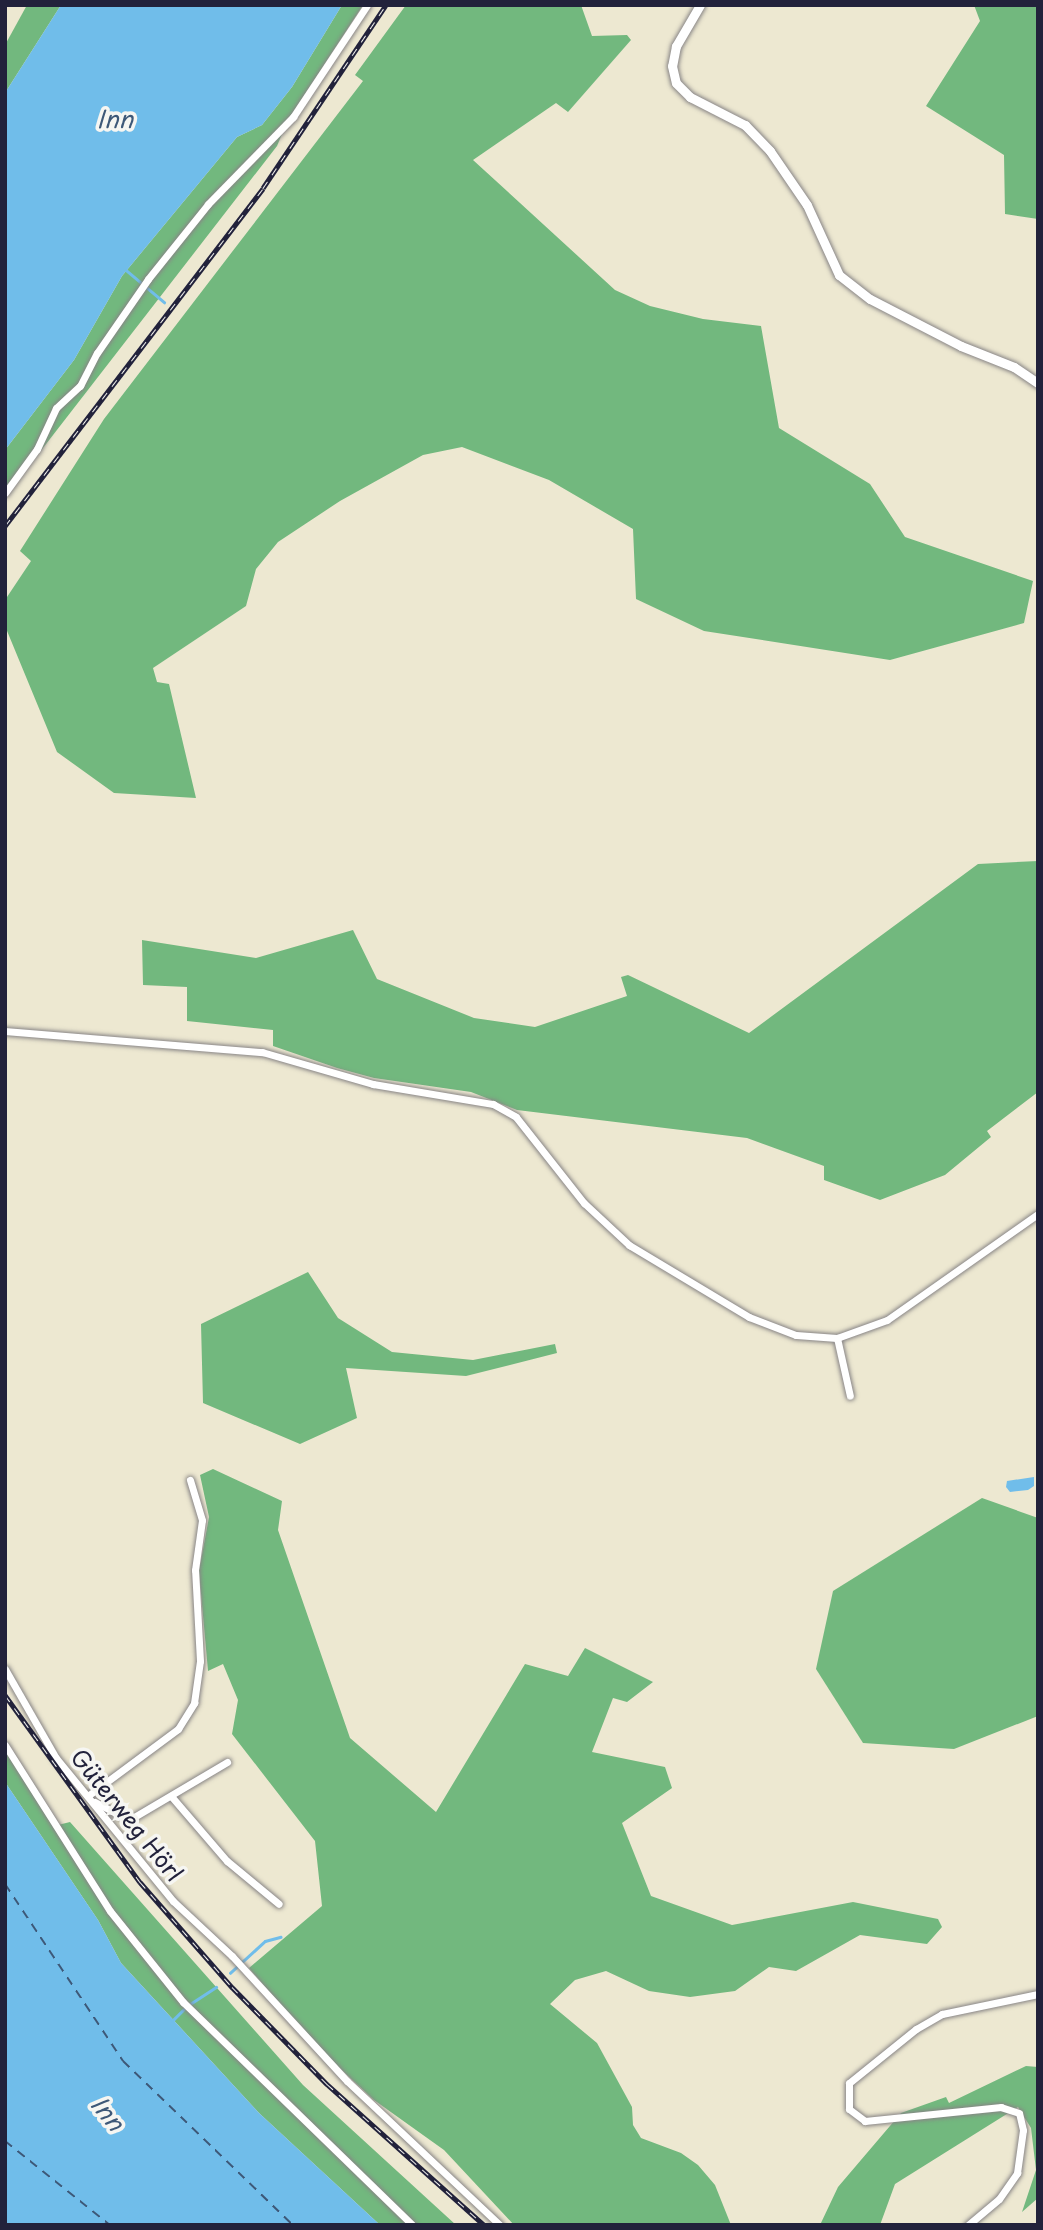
<!DOCTYPE html>
<html>
<head>
<meta charset="utf-8">
<style>
  body { margin:0 }
  #map { position:relative; width:1043px; height:2230px; overflow:hidden; background:#ede8d1; font-family:"Playpen Sans",sans-serif }
  div>[style] { position:absolute }
  .forest>* { inset:0; background:#72b87e }
  .water>* { inset:0; background:#70bdea }
  .stream>* { height:2.5px; margin:-1.25px; padding:0 1.25px; transform-origin:1.25px; border-radius:1.25px; background:#70bdea }
  .ferry>* { height:2px; margin-top:-1px; transform-origin:0; background:repeating-linear-gradient(90deg,#3d5878 0 9px,transparent 0 16px) }
  .roads { filter:drop-shadow(0 0 2px #888586) drop-shadow(0 0 2px #888586) }
  .minor>* { height:7px; margin:-3.5px; padding:0 3.5px; transform-origin:3.5px; border-radius:3.5px; background:#fff }
  .tertiary>* { height:9px; margin:-4.5px; padding:0 4.5px; transform-origin:4.5px; border-radius:4.5px; background:#fff }
  .rail>* { height:5px; margin-top:-2.5px; transform-origin:0; background:repeating-linear-gradient(90deg,#f6f6f2 0 8px,#22223b 0 16px); box-sizing:border-box; border-block:2px solid #22223b }
  span { translate:-50% -50%; white-space:nowrap; text-align:center; line-height:1.15; -webkit-text-stroke:7px #f6f6f2; paint-order:stroke }
  .street-label { font-size:23px; color:#22223b }
  .water-label { font-size:24px; color:#3d5878; font-style:italic }
  .frame { position:absolute; inset:0; border:7px solid #22223b; pointer-events:none }
</style>
</head>
<body>
<div id="map">
  <div class="forest">
    <div style="clip-path:polygon(27px 5px,61px 5px,5px 93px,5px 45px)"></div>
    <div style="clip-path:polygon(342px 5px,363px 5px,287px 122px,277px 146px,5px 497px,5px 450px,74px 360px,122px 276px,237px 137px,262px 125px,292px 87px)"></div>
    <div style="clip-path:polygon(406px 5px,581px 5px,592px 36px,627px 35px,631px 40px,568px 112px,556px 103px,473px 160px,615px 290px,650px 306px,703px 319px,761px 326px,779px 428px,870px 484px,905px 537px,1033px 581px,1024px 623px,890px 660px,704px 631px,636px 599px,633px 529px,549px 480px,462px 447px,423px 455px,340px 501px,278px 542px,256px 569px,246px 606px,153px 668px,157px 682px,169px 684px,196px 798px,114px 793px,57px 752px,5px 626px,5px 600px,31px 561px,20px 551px,104px 419px,363px 81px,355px 75px)"></div>
    <div style="clip-path:polygon(974px 5px,1038px 5px,1038px 219px,1005px 214px,1004px 155px,926px 106px,980px 21px)"></div>
    <div style="clip-path:polygon(1038px 861px,1038px 1092px,987px 1131px,991px 1137px,945px 1175px,880px 1200px,824px 1180px,824px 1166px,747px 1138px,517px 1110px,471px 1092px,374px 1078px,337px 1068px,273px 1046px,273px 1030px,187px 1021px,187px 987px,143px 985px,142px 940px,256px 958px,353px 930px,377px 979px,474px 1018px,535px 1027px,627px 996px,621px 977px,628px 975px,749px 1033px,978px 864px)"></div>
    <div style="clip-path:polygon(308px 1272px,338px 1318px,392px 1352px,473px 1360px,555px 1344px,557px 1353px,466px 1376px,346px 1368px,357px 1418px,300px 1444px,203px 1403px,201px 1324px)"></div>
    <div style="clip-path:polygon(213px 1469px,282px 1501px,278px 1530px,350px 1738px,436px 1812px,525px 1664px,568px 1676px,585px 1648px,653px 1682px,627px 1702px,613px 1698px,592px 1752px,665px 1767px,672px 1788px,622px 1823px,651px 1896px,732px 1925px,853px 1902px,938px 1919px,942px 1927px,927px 1944px,860px 1935px,796px 1971px,769px 1967px,735px 1991px,690px 1997px,649px 1991px,606px 1971px,575px 1980px,550px 2004px,597px 2043px,632px 2107px,633px 2125px,641px 2138px,681px 2153px,698px 2165px,715px 2185px,731px 2225px,514px 2225px,444px 2150px,374px 2100px,314px 2044px,249px 1968px,322px 1906px,315px 1841px,232px 1734px,238px 1700px,223px 1664px,208px 1671px,199px 1571px,209px 1517px,200px 1475px)"></div>
    <div style="clip-path:polygon(982px 1498px,1038px 1518px,1038px 1716px,954px 1749px,863px 1743px,816px 1669px,833px 1591px)"></div>
    <div style="clip-path:polygon(5px 1749px,54px 1826px,70px 1822px,303px 2085px,456px 2225px,380px 2225px,259px 2113px,121px 1963px,98px 1920px,5px 1782px)"></div>
    <div style="clip-path:polygon(1026px 2066px,1038px 2067px,1038px 2198px,1022px 2212px,1036px 2170px,1031px 2128px,1018px 2107px,895px 2184px,880px 2225px,820px 2225px,838px 2187px,901px 2113px,946px 2097px,949px 2103px)"></div>
  </div>
  <div class="water">
    <div style="clip-path:polygon(61px 5px,342px 5px,292px 87px,262px 125px,237px 137px,122px 276px,74px 360px,5px 450px,5px 93px)"></div>
    <div style="clip-path:polygon(1034px 1477px,1034px 1486px,1028px 1490px,1010px 1492px,1006px 1487px,1007px 1481px)"></div>
    <div style="clip-path:polygon(5px 1782px,98px 1920px,121px 1963px,259px 2113px,380px 2225px,5px 2225px)"></div>
  </div>
  <div class="stream">
    <div style="left:126px;top:270px;width:50px;rotate:40.1deg"></div>
    <div style="left:230px;top:1973px;width:47px;rotate:-42.4deg"></div>
    <div style="left:265px;top:1941px;width:16px;rotate:-15deg"></div>
    <div style="left:190px;top:2004px;width:31px;rotate:-33deg"></div>
    <div style="left:173px;top:2020px;width:16px;rotate:-45deg"></div>
  </div>
  <div class="ferry">
    <div style="left:5px;top:1884px;width:213px;rotate:56.3deg"></div>
    <div style="left:123px;top:2061px;width:236px;rotate:44deg"></div>
    <div style="left:5px;top:2141px;width:134px;rotate:38.7deg"></div>
  </div>
  <div class="roads">
    <div class="minor">
      <div style="left:5px;top:493px;width:54px;rotate:-54deg"></div>
      <div style="left:37px;top:449px;width:45px;rotate:-65.1deg"></div>
      <div style="left:56px;top:408px;width:33px;rotate:-43deg"></div>
      <div style="left:80px;top:386px;width:37px;rotate:-63deg"></div>
      <div style="left:97px;top:353px;width:90px;rotate:-55.4deg"></div>
      <div style="left:148px;top:279px;width:96px;rotate:-51.3deg"></div>
      <div style="left:208px;top:204px;width:122px;rotate:-45.7deg"></div>
      <div style="left:293px;top:117px;width:134px;rotate:-56.5deg"></div>
      <div style="left:5px;top:1031px;width:258px;rotate:4.7deg"></div>
      <div style="left:262px;top:1052px;width:116px;rotate:16.1deg"></div>
      <div style="left:373px;top:1084px;width:122px;rotate:9.5deg"></div>
      <div style="left:493px;top:1104px;width:26px;rotate:29deg"></div>
      <div style="left:516px;top:1117px;width:110px;rotate:51.7deg"></div>
      <div style="left:584px;top:1203px;width:62px;rotate:43deg"></div>
      <div style="left:629px;top:1245px;width:140px;rotate:31deg"></div>
      <div style="left:749px;top:1317px;width:50px;rotate:21deg"></div>
      <div style="left:796px;top:1335px;width:41px;rotate:4.2deg"></div>
      <div style="left:837px;top:1338px;width:53px;rotate:-19.8deg"></div>
      <div style="left:887px;top:1320px;width:184px;rotate:-35.1deg"></div>
      <div style="left:837px;top:1338px;width:59px;rotate:77.4deg"></div>
      <div style="left:5px;top:1669px;width:103px;rotate:60.2deg"></div>
      <div style="left:56px;top:1758px;width:185px;rotate:50.7deg"></div>
      <div style="left:173px;top:1901px;width:81px;rotate:43deg"></div>
      <div style="left:232px;top:1956px;width:170px;rotate:47.4deg"></div>
      <div style="left:347px;top:2081px;width:210px;rotate:43.3deg"></div>
      <div style="left:5px;top:1745px;width:196px;rotate:57.7deg"></div>
      <div style="left:110px;top:1911px;width:117px;rotate:51.3deg"></div>
      <div style="left:183px;top:2002px;width:320px;rotate:44.2deg"></div>
      <div style="left:89px;top:1795px;width:111px;rotate:-36.6deg"></div>
      <div style="left:178px;top:1729px;width:31px;rotate:-58deg"></div>
      <div style="left:194px;top:1703px;width:42px;rotate:-81.9deg"></div>
      <div style="left:200px;top:1661px;width:91px;rotate:-93.1deg"></div>
      <div style="left:195px;top:1570px;width:50px;rotate:-82deg"></div>
      <div style="left:202px;top:1520px;width:42px;rotate:-106.7deg"></div>
      <div style="left:171px;top:1796px;width:86px;rotate:49.3deg"></div>
      <div style="left:227px;top:1861px;width:67px;rotate:39.6deg"></div>
      <div style="left:95px;top:1802px;width:38px;rotate:28deg"></div>
      <div style="left:129px;top:1820px;width:114px;rotate:-30.6deg"></div>
      <div style="left:968px;top:2225px;width:40px;rotate:-40deg"></div>
      <div style="left:999px;top:2199px;width:32px;rotate:-55deg"></div>
      <div style="left:1017px;top:2173px;width:43px;rotate:-82.1deg"></div>
      <div style="left:1023px;top:2130px;width:17px;rotate:-103deg"></div>
      <div style="left:1019px;top:2113px;width:19px;rotate:-162deg"></div>
      <div style="left:1001px;top:2107px;width:137px;rotate:174.1deg"></div>
      <div style="left:865px;top:2121px;width:20px;rotate:-143deg"></div>
      <div style="left:849px;top:2109px;width:26px;rotate:-90deg"></div>
      <div style="left:849px;top:2083px;width:86px;rotate:-38.9deg"></div>
      <div style="left:916px;top:2029px;width:30px;rotate:-30deg"></div>
      <div style="left:942px;top:2014px;width:98px;rotate:-11.8deg"></div>
    </div>
    <div class="tertiary">
      <div style="left:700px;top:5px;width:48px;rotate:120.3deg"></div>
      <div style="left:676px;top:46px;width:20px;rotate:101deg"></div>
      <div style="left:672px;top:66px;width:17px;rotate:77deg"></div>
      <div style="left:676px;top:83px;width:20px;rotate:45deg"></div>
      <div style="left:690px;top:97px;width:62px;rotate:27deg"></div>
      <div style="left:745px;top:125px;width:36px;rotate:46deg"></div>
      <div style="left:770px;top:151px;width:65px;rotate:55.6deg"></div>
      <div style="left:807px;top:205px;width:77px;rotate:65.4deg"></div>
      <div style="left:839px;top:275px;width:39px;rotate:38deg"></div>
      <div style="left:870px;top:299px;width:102px;rotate:27.3deg"></div>
      <div style="left:961px;top:346px;width:57px;rotate:21.6deg"></div>
      <div style="left:1014px;top:367px;width:29px;rotate:34deg"></div>
    </div>
  </div>
  <div class="rail">
    <div style="left:5px;top:526px;width:425px;rotate:-52.6deg"></div>
    <div style="left:263px;top:188px;width:220px;rotate:-56.1deg"></div>
    <div style="left:5px;top:1695px;width:231px;rotate:54.2deg"></div>
    <div style="left:140px;top:1882px;width:140px;rotate:48.8deg"></div>
    <div style="left:232px;top:1987px;width:136px;rotate:45.6deg"></div>
    <div style="left:327px;top:2084px;width:211px;rotate:41.9deg"></div>
  </div>
  <div class="street-label">
    <span style="left:127px;top:1815px;rotate:51deg">Güterweg Hörl</span>
  </div>
  <div class="water-label">
    <span style="left:115px;top:119px">Inn</span>
    <span style="left:108px;top:2113px;rotate:51deg">Inn</span>
  </div>
  <div class="frame"></div>
</div>
</body>
</html>
